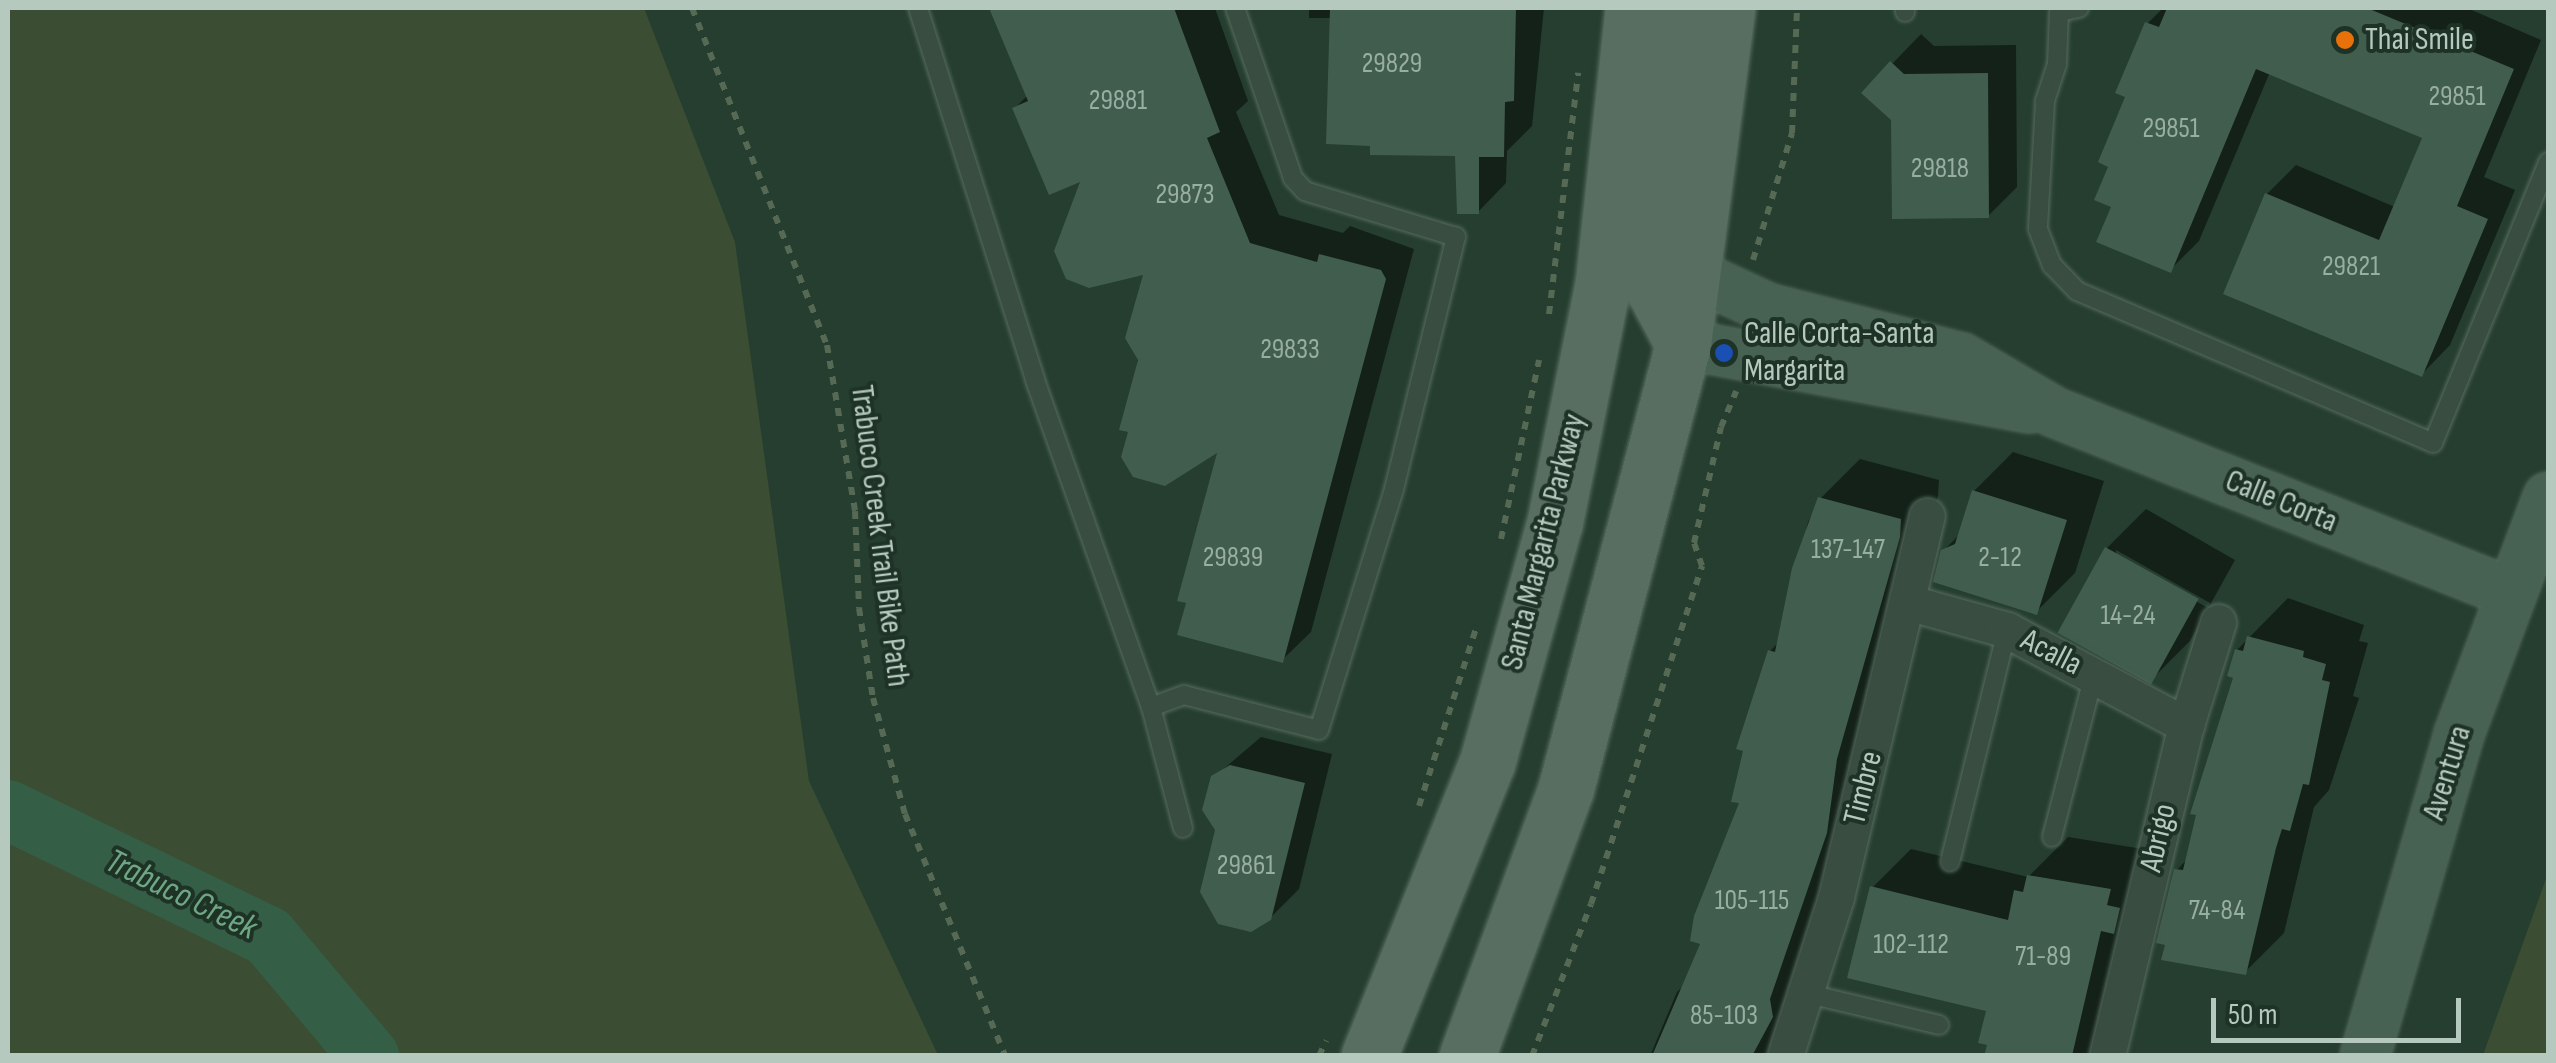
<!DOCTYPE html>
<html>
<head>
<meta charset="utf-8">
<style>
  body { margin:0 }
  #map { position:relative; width:2556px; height:1063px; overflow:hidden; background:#253e2f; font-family:"Sofia Sans Condensed",sans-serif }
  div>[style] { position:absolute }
  .green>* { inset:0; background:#3b4d32 }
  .shadow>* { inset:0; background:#0007 }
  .river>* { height:60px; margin:-30px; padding:0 30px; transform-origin:30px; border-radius:30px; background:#345f46 }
  .building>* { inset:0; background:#415d4d; transform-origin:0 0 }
  .path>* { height:6px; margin-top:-3px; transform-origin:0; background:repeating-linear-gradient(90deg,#556954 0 8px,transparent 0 16px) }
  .roads { filter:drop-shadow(0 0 2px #576c5f) drop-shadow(0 0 2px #576c5f) }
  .lane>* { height:18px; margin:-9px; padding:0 9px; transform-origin:9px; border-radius:9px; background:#394e41 }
  .street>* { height:35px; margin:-17.5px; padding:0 17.5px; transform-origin:17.5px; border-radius:17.5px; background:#394e41 }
  .secondary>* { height:48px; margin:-24px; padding:0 24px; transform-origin:24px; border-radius:24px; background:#476153 }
  .primary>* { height:55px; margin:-27.5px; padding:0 27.5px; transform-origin:27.5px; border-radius:27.5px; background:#576e60 }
  .dots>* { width:28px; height:28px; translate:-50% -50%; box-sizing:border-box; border:5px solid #1e3326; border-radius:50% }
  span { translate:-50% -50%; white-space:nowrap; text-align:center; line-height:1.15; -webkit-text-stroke:8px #1e3326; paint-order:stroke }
  .number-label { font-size:28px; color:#98aea2 }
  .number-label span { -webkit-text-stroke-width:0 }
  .poi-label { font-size:32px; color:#b5c9be }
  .left { translate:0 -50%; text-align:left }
  .street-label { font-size:32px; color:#b5c9be }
  .water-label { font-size:35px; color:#6fa785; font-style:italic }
  .frame { position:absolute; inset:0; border:10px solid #b5c9be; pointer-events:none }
  .scale { position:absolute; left:2211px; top:998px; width:250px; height:45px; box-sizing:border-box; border:5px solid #b5c9be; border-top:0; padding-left:12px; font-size:30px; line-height:35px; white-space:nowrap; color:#b5c9be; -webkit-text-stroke:8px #1e3326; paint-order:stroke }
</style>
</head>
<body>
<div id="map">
  <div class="green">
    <div style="clip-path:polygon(8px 8px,644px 8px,735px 242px,809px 781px,938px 1055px,8px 1055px)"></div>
    <div style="clip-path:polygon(2548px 873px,2548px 1055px,2483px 1055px)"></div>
  </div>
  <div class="shadow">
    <div style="clip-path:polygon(993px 8px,1215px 8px,1248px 101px,1236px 112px,1279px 215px,1343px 233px,1350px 226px,1414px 249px,1311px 632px,1282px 660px,1221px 448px,1131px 430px,1146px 272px,1084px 177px,1015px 108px,1028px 95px)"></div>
    <div style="clip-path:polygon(1309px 8px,1544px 8px,1532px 126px,1507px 151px,1506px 183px,1478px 212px,1457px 154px,1332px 18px,1309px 18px)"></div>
    <div style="clip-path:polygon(2163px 8px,2467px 8px,2541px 40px,2484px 177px,2515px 190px,2450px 345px,2422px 374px,2267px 194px,2296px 165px,2395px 207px,2425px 137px,2270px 72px,2199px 241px,2170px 270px,2114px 206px,2111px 165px,2128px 96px,2147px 24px)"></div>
    <div style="clip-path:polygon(1921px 34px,1934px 46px,2016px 45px,2017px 187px,1988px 216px,1865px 92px)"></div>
    <div style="clip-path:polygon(2013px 452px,2104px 481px,2075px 573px,2036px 612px,1943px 551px,1960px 534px,1974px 491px)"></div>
    <div style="clip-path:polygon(1860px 459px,1939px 480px,1938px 496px,1778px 1056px,1650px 1056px,1677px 992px,1690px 979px,1742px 802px,1770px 651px,1780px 641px,1808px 522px,1820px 499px)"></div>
    <div style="clip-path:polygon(evenodd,2146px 509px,2235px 560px,2190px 641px,2151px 680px,2107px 548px,2146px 509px,2116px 550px,2210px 603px,2208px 608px,2116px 556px,2116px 550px)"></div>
    <div style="clip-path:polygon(2288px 598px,2364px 625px,2359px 641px,2368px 643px,2353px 696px,2359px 698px,2329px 790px,2314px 807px,2284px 933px,2245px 972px,2177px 870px,2188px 858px,2237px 676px,2237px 650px)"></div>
    <div style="clip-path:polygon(1261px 737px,1332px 754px,1299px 889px,1270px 918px,1218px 829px,1213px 778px)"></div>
    <div style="clip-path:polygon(2068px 837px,2149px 850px,2091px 1056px,1987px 1056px,1989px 1010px,1872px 888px,1911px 849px,2028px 877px)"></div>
  </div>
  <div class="river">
    <div style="left:8px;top:810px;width:289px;rotate:25.9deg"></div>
    <div style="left:268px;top:936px;width:157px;rotate:49.9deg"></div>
  </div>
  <div class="building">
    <div style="clip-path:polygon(989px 8px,1174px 8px,1220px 132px,1207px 138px,1250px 243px,1317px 262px,1319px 254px,1381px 270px,1386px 279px,1283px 663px,1177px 635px,1186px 603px,1177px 601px,1217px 453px,1165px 486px,1133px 477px,1121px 457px,1128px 432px,1119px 430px,1138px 360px,1125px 338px,1143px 275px,1089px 288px,1066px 279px,1054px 251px,1080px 182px,1049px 195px,1012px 108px,1028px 101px)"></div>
    <div style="clip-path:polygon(1330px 8px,1516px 8px,1514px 101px,1505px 102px,1504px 157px,1479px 157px,1479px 214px,1457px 214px,1455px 156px,1370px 155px,1370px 146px,1326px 144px)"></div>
    <div style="clip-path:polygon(2167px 8px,2367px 8px,2514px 69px,2457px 206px,2488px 219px,2422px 377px,2223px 294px,2265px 193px,2379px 240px,2422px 138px,2256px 69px,2171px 273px,2096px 242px,2111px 207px,2094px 200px,2108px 167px,2098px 162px,2125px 97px,2115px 93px,2145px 22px,2159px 27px)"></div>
    <div style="clip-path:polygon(1890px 61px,1904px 74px,1988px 73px,1989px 218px,1892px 219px,1891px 120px,1861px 93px)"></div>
    <div style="clip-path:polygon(1972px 490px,2067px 520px,2037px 615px,1933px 582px,1941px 550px,1955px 544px)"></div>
    <div style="clip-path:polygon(1818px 497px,1901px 519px,1900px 537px,1837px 759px,1827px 833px,1770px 999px,1773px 1017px,1752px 1056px,1652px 1056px,1700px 944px,1690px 941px,1694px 916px,1739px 803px,1731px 802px,1743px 751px,1736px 749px,1768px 650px,1775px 652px,1792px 568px)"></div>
    <div style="left:2105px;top:547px;width:107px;height:98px;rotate:29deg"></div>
    <div style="clip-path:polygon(2247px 636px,2304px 651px,2303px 657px,2326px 664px,2322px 680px,2330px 682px,2309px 785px,2303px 784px,2290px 831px,2282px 829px,2276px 848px,2246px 975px,2161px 960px,2165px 945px,2156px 943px,2174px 869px,2183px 870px,2196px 815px,2190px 814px,2233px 678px,2227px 676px,2235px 649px,2243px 651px)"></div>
    <div style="clip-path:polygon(1230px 765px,1305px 783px,1271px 920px,1251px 932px,1218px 924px,1200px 892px,1215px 830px,1202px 810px,1211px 776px)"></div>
    <div style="clip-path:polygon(2027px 875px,2111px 889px,2107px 905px,2120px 908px,2114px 934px,2101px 931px,2072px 1056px,1984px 1056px,1987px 1045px,1978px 1043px,1986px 1011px,1847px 978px,1870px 886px,2008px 920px,2014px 890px,2023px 892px)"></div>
  </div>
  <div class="path">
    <div style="left:692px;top:8px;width:363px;rotate:68.2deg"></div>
    <div style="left:827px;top:345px;width:168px;rotate:80.4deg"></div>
    <div style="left:855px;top:511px;width:97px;rotate:87.6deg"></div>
    <div style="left:859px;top:608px;width:91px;rotate:81.2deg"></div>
    <div style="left:873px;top:698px;width:120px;rotate:74.6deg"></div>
    <div style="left:905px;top:814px;width:262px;rotate:67.5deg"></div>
    <div style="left:1753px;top:260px;width:133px;rotate:-72.9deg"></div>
    <div style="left:1792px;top:133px;width:125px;rotate:-87.7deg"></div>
    <div style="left:1549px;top:314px;width:243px;rotate:-83.1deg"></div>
    <div style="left:1501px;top:539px;width:183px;rotate:-78deg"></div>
    <div style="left:1419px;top:806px;width:187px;rotate:-72.2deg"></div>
    <div style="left:1319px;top:1056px;width:17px;rotate:-65deg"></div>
    <div style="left:1532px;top:1056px;width:163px;rotate:-68.8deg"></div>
    <div style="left:1591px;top:904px;width:356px;rotate:-71.8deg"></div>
    <div style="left:1702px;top:566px;width:24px;rotate:-109deg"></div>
    <div style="left:1694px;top:543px;width:119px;rotate:-76.9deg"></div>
    <div style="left:1721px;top:427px;width:39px;rotate:-67deg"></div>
  </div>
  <div class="roads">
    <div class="lane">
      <div style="left:918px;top:8px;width:390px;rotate:72.5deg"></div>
      <div style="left:1035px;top:380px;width:347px;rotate:70.5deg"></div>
      <div style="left:1151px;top:707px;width:125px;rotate:75.2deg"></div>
      <div style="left:1905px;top:8px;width:4px;rotate:90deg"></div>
      <div style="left:2079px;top:8px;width:20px;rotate:169deg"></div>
      <div style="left:2059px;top:12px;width:52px;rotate:92.2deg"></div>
      <div style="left:2057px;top:64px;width:40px;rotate:108deg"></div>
      <div style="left:2045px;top:102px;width:127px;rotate:93.2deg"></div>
      <div style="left:2038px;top:229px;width:39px;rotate:69deg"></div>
      <div style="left:2052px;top:265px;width:36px;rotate:46deg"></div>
      <div style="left:2077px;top:291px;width:387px;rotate:23.1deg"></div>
      <div style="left:2433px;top:443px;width:304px;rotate:-67.7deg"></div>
      <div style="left:1151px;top:707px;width:35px;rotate:-20deg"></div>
      <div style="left:1184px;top:695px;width:139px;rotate:14.5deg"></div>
      <div style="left:1319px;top:730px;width:252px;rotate:-72.7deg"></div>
      <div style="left:1394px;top:489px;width:260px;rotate:-76.2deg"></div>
      <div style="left:1456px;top:237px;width:158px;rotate:-163.1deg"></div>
      <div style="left:1305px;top:191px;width:18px;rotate:-133deg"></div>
      <div style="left:1293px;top:178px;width:180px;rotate:-108.8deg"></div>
      <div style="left:2052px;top:837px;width:167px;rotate:-75.5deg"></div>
      <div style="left:1950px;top:862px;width:239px;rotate:-76.2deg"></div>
      <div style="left:1805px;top:993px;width:138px;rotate:13.4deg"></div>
    </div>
    <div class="street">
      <div style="left:1907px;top:602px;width:104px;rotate:15.6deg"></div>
      <div style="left:2007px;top:630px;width:203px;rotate:28deg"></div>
      <div style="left:1785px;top:1056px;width:167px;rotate:-72.2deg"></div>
      <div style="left:1836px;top:897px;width:392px;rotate:-76.6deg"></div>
      <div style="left:2107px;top:1056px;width:340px;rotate:-76.6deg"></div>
      <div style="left:2186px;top:725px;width:108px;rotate:-72.7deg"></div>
    </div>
    <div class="secondary">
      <div style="left:1692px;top:273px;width:83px;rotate:25deg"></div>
      <div style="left:1767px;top:308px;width:201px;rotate:14.4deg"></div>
      <div style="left:1962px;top:358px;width:107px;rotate:30.4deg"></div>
      <div style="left:2054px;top:412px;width:489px;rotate:21.6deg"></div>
      <div style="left:1683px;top:344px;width:352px;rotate:10.5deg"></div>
      <div style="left:2365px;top:1056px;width:335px;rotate:-73.7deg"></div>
      <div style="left:2459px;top:734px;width:253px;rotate:-69.4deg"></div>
    </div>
    <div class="primary">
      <div style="left:1675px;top:8px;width:249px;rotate:96.9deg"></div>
      <div style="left:1645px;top:255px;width:34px;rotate:76deg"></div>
      <div style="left:1653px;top:288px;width:64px;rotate:61.8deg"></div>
      <div style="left:1369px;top:1056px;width:316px;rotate:-68.1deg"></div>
      <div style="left:1487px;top:763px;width:251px;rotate:-74.3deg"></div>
      <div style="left:1555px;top:521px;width:243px;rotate:-78.6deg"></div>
      <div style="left:1603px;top:283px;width:277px;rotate:-83.8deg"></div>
      <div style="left:1467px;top:1056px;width:286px;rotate:-69.7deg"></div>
      <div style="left:1566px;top:788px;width:459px;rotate:-75.2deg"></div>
      <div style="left:1683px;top:344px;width:339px;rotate:-82.5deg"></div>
    </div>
  </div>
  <div class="dots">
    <div style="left:2345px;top:40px;background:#e8710a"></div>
    <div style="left:1724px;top:353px;background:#1a4fb4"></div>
  </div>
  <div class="number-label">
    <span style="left:1392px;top:64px">29829</span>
    <span style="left:2457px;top:97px">29851</span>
    <span style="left:1118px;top:101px">29881</span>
    <span style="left:2171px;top:129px">29851</span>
    <span style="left:1940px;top:169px">29818</span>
    <span style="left:1185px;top:195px">29873</span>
    <span style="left:2351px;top:267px">29821</span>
    <span style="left:1290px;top:350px">29833</span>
    <span style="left:1848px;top:550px">137-147</span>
    <span style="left:1233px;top:558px">29839</span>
    <span style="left:2000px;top:558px">2-12</span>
    <span style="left:2128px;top:616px">14-24</span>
    <span style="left:1246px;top:866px">29861</span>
    <span style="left:1752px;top:901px">105-115</span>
    <span style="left:2217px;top:911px">74-84</span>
    <span style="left:1911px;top:945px">102-112</span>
    <span style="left:2043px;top:957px">71-89</span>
    <span style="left:1724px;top:1016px">85-103</span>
  </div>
  <div class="poi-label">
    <span class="left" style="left:2365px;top:40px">Thai Smile</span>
    <span class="left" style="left:1744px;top:353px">Calle Corta-Santa<br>Margarita</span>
  </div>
  <div class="street-label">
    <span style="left:2281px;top:502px;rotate:22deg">Calle Corta</span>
    <span style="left:879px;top:536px;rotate:83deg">Trabuco Creek Trail Bike Path</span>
    <span style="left:1544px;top:542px;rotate:-76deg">Santa Margarita Parkway</span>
    <span style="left:2051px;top:653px;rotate:27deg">Acalla</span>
    <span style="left:2448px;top:773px;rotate:-73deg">Aventura</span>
    <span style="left:1864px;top:788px;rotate:-76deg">Timbre</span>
    <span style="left:2159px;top:838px;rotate:-77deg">Abrigo</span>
  </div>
  <div class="water-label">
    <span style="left:181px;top:895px;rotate:26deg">Trabuco Creek</span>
  </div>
  <div class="frame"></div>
  <div class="scale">50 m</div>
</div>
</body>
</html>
